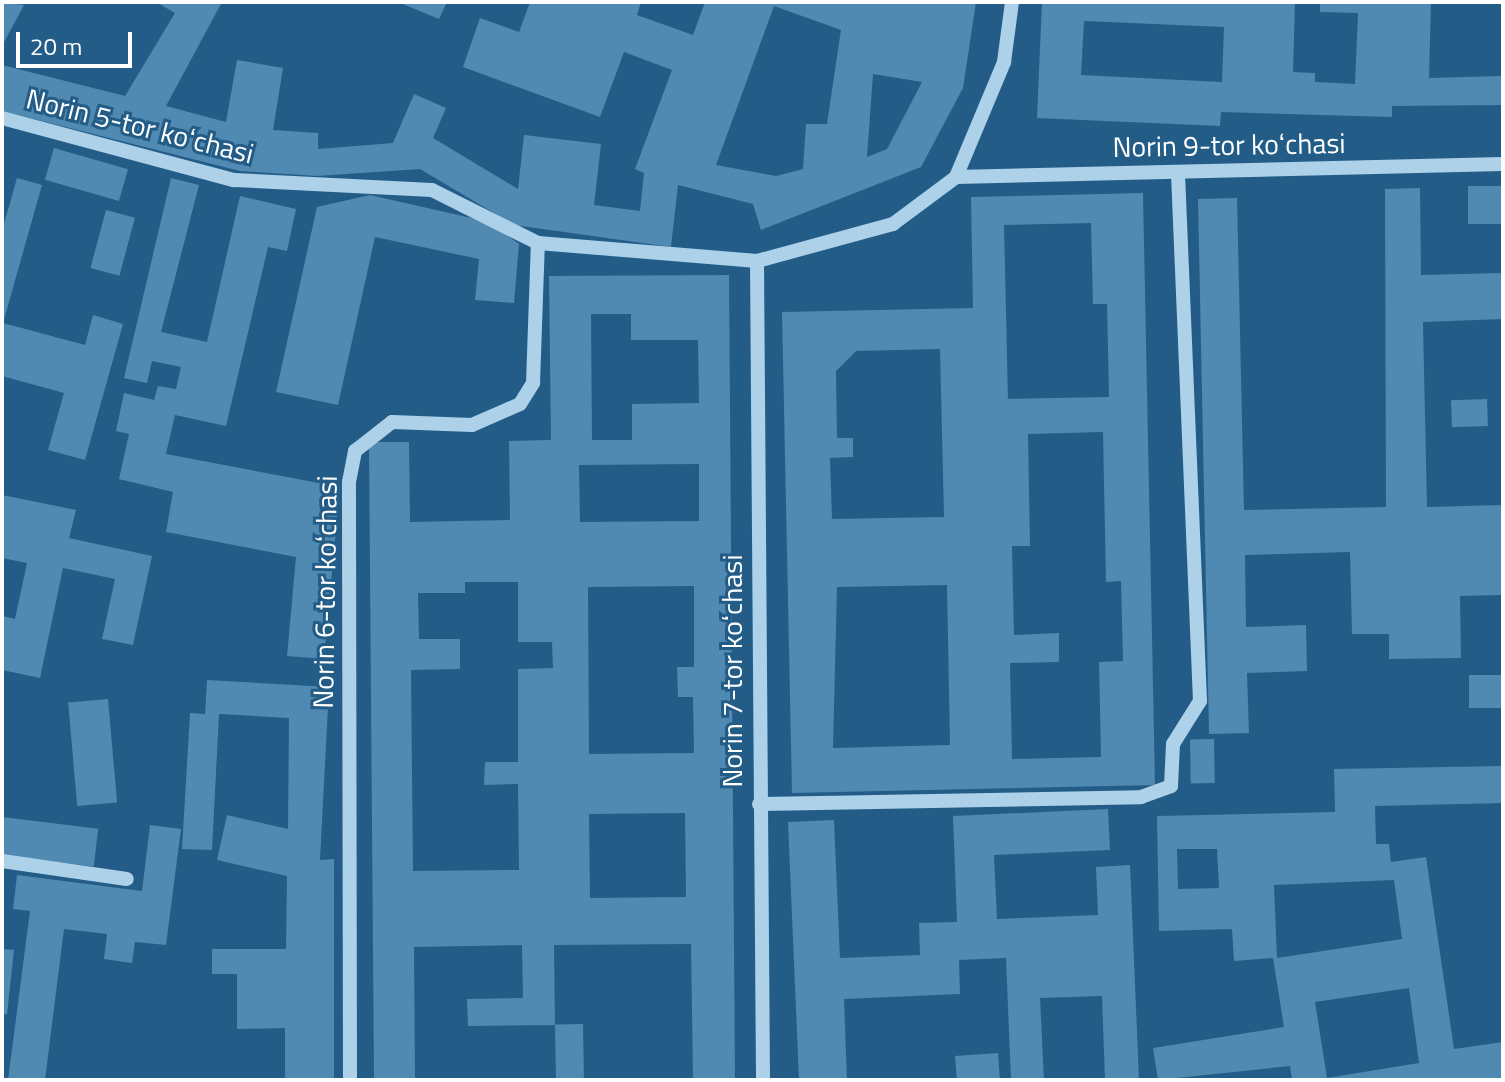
<!DOCTYPE html>
<html>
<head>
<meta charset="utf-8">
<style>
  body { margin:0 }
  #map { position:relative; width:1505px; height:1082px; overflow:hidden; background:#235d87; font-family:"Titillium Web",sans-serif }
  div>[style] { position:absolute }
  .building>* { inset:0; background:#5089b1; transform-origin:0 0 }
  .minor>* { height:14px; margin:-7px; padding:0 7px; transform-origin:7px; border-radius:7px; background:#add1e9 }
  span { translate:-50% -50%; white-space:nowrap; text-align:center; line-height:1.15; -webkit-text-stroke:6px #235d87; paint-order:stroke }
  .street-label { font-size:28px; color:#fff }
  .frame { position:absolute; inset:0; border:4px solid #fff; pointer-events:none }
  .scale { position:absolute; left:16px; top:32px; width:116px; height:36px; box-sizing:border-box; border:4px solid #fff; border-top:0; padding-left:10px; font-size:24px; line-height:28px; white-space:nowrap; color:#fff; -webkit-text-stroke:6px #235d87; paint-order:stroke }
</style>
</head>
<body>
<div id="map">
  <div class="building">
    <div style="clip-path:polygon(2px 2px,24px 5px,2px 46px)"></div>
    <div style="clip-path:polygon(evenodd,156px 2px,222px 2px,166px 106px,226px 122px,237px 60px,283px 68px,273px 130px,318px 133px,318px 149px,393px 143px,414px 94px,446px 108px,433px 138px,518px 189px,524px 135px,601px 144px,594px 205px,640px 211px,644px 173px,635px 169px,672px 70px,624px 52px,600px 117px,463px 67px,480px 18px,519px 32px,530px 2px,641px 2px,637px 15px,693px 35px,705px 2px,976px 2px,963px 88px,921px 167px,761px 230px,753px 204px,678px 185px,671px 247px,514px 225px,420px 169px,317px 176px,240px 171px,2px 111px,2px 65px,125px 96px,175px 13px,156px 2px,774px 6px,841px 30px,827px 124px,806px 124px,803px 169px,776px 176px,716px 165px,774px 6px,156px 2px,873px 74px,922px 82px,887px 149px,867px 157px,873px 74px)"></div>
    <div style="clip-path:polygon(398px 2px,447px 2px,439px 19px)"></div>
    <div style="clip-path:polygon(evenodd,1042px 2px,1295px 2px,1293px 72px,1315px 73px,1315px 82px,1355px 84px,1358px 13px,1320px 12px,1320px 2px,1431px 2px,1429px 78px,1503px 76px,1503px 105px,1392px 106px,1392px 117px,1221px 112px,1220px 126px,1037px 118px,1042px 2px,1084px 21px,1224px 27px,1222px 82px,1081px 75px,1084px 21px)"></div>
    <div style="left:54px;top:148px;width:77px;height:33px;rotate:16deg"></div>
    <div style="clip-path:polygon(17px 178px,42px 185px,3px 323px,85px 345px,93px 315px,123px 324px,85px 460px,48px 450px,64px 393px,2px 376px,2px 231px)"></div>
    <div style="clip-path:polygon(171px 178px,199px 185px,161px 332px,207px 342px,240px 196px,296px 209px,287px 251px,268px 247px,226px 426px,175px 415px,166px 454px,340px 487px,324px 659px,287px 656px,296px 557px,166px 532px,173px 492px,119px 479px,129px 434px,116px 431px,124px 393px,154px 400px,158px 386px,176px 389px,181px 367px,152px 361px,147px 383px,124px 378px)"></div>
    <div style="left:1503px;top:186px;width:38px;height:35px;rotate:90deg"></div>
    <div style="clip-path:polygon(1420px 188px,1421px 275px,1503px 273px,1503px 319px,1423px 322px,1427px 507px,1503px 505px,1503px 595px,1460px 596px,1461px 658px,1389px 659px,1389px 634px,1352px 634px,1350px 552px,1245px 555px,1246px 627px,1306px 625px,1307px 671px,1247px 673px,1249px 733px,1209px 734px,1198px 199px,1237px 198px,1244px 510px,1386px 507px,1385px 189px)"></div>
    <div style="clip-path:polygon(evenodd,1143px 193px,1155px 785px,792px 793px,782px 312px,973px 308px,971px 197px,1143px 193px,1091px 223px,1093px 304px,1107px 304px,1109px 397px,1008px 399px,1004px 225px,1091px 223px,1143px 193px,940px 349px,944px 517px,832px 519px,830px 458px,853px 457px,853px 438px,837px 438px,836px 371px,856px 351px,940px 349px,1143px 193px,1103px 432px,1106px 582px,1121px 581px,1123px 661px,1099px 662px,1101px 757px,1012px 759px,1010px 663px,1059px 662px,1059px 633px,1014px 635px,1012px 546px,1030px 546px,1028px 434px,1103px 432px,1143px 193px,947px 585px,950px 745px,833px 748px,837px 587px,947px 585px)"></div>
    <div style="clip-path:polygon(370px 195px,489px 222px,519px 244px,514px 303px,475px 300px,479px 259px,375px 237px,338px 405px,276px 392px,317px 207px)"></div>
    <div style="left:106px;top:210px;width:30px;height:60px;rotate:15deg"></div>
    <div style="clip-path:polygon(evenodd,729px 275px,735px 1080px,693px 1080px,691px 944px,554px 945px,555px 1025px,468px 1026px,467px 999px,523px 998px,522px 945px,414px 947px,415px 1080px,374px 1080px,369px 442px,409px 442px,410px 522px,510px 520px,509px 441px,551px 440px,549px 276px,729px 275px,591px 314px,631px 314px,631px 340px,698px 340px,699px 403px,632px 404px,632px 440px,592px 440px,591px 314px,729px 275px,699px 464px,699px 521px,580px 522px,579px 465px,699px 464px,729px 275px,465px 582px,518px 582px,518px 642px,552px 642px,553px 668px,518px 669px,518px 762px,485px 762px,484px 785px,518px 784px,519px 870px,413px 871px,411px 670px,460px 669px,460px 639px,419px 639px,418px 593px,465px 593px,465px 582px,729px 275px,694px 586px,694px 667px,677px 667px,678px 697px,693px 697px,694px 753px,589px 754px,588px 587px,694px 586px,729px 275px,685px 813px,686px 897px,590px 898px,589px 814px,685px 813px)"></div>
    <div style="left:1487px;top:399px;width:27px;height:36px;rotate:88deg"></div>
    <div style="clip-path:polygon(2px 495px,76px 510px,69px 538px,152px 556px,133px 645px,102px 639px,115px 579px,63px 568px,40px 678px,2px 670px,2px 616px,15px 619px,27px 563px,2px 558px)"></div>
    <div style="left:1503px;top:675px;width:33px;height:34px;rotate:90deg"></div>
    <div style="clip-path:polygon(207px 680px,329px 687px,320px 860px,334px 859px,334px 1080px,285px 1080px,285px 1028px,237px 1029px,237px 974px,212px 974px,212px 949px,286px 949px,287px 876px,217px 860px,227px 815px,288px 829px,289px 718px,219px 714px,212px 850px,182px 849px,190px 713px,205px 714px)"></div>
    <div style="left:108px;top:699px;width:104px;height:40px;rotate:85deg"></div>
    <div style="left:1214px;top:739px;width:44px;height:24px;rotate:89deg"></div>
    <div style="clip-path:polygon(evenodd,1503px 766px,1503px 803px,1375px 806px,1376px 844px,1389px 844px,1391px 862px,1426px 857px,1454px 1049px,1503px 1042px,1503px 1080px,1292px 1080px,1290px 1066px,1158px 1080px,1153px 1048px,1284px 1027px,1273px 958px,1234px 961px,1232px 929px,1159px 931px,1157px 816px,1335px 812px,1334px 769px,1503px 766px,1177px 849px,1217px 849px,1219px 888px,1178px 889px,1177px 849px,1503px 766px,1394px 880px,1402px 939px,1277px 958px,1274px 885px,1394px 880px,1503px 766px,1409px 988px,1419px 1063px,1327px 1078px,1315px 1002px,1409px 988px)"></div>
    <div style="clip-path:polygon(1108px 809px,1110px 850px,994px 855px,997px 919px,1098px 915px,1096px 867px,1130px 865px,1139px 1080px,1105px 1080px,1102px 996px,1040px 998px,1044px 1080px,1011px 1080px,1006px 958px,959px 960px,960px 994px,844px 999px,847px 1080px,799px 1080px,788px 822px,834px 820px,840px 958px,920px 955px,919px 923px,957px 922px,953px 816px)"></div>
    <div style="left:2px;top:817px;width:97px;height:38px;rotate:7deg"></div>
    <div style="clip-path:polygon(150px 825px,181px 829px,166px 945px,135px 942px,132px 963px,104px 959px,107px 934px,64px 929px,45px 1080px,8px 1080px,30px 911px,13px 909px,17px 875px,142px 891px)"></div>
    <div style="clip-path:polygon(2px 949px,14px 950px,7px 1014px,2px 1014px)"></div>
    <div style="left:583px;top:1024px;width:56px;height:28px;rotate:89deg"></div>
    <div style="left:998px;top:1053px;width:27px;height:43px;rotate:86deg"></div>
  </div>
  <div class="minor">
    <div style="left:2px;top:118px;width:240px;rotate:15deg"></div>
    <div style="left:234px;top:180px;width:198px;rotate:2.9deg"></div>
    <div style="left:432px;top:190px;width:119px;rotate:26.6deg"></div>
    <div style="left:538px;top:243px;width:220px;rotate:4.7deg"></div>
    <div style="left:757px;top:261px;width:141px;rotate:-15.2deg"></div>
    <div style="left:893px;top:224px;width:79px;rotate:-36.7deg"></div>
    <div style="left:956px;top:177px;width:125px;rotate:-67.3deg"></div>
    <div style="left:1004px;top:62px;width:61px;rotate:-82.4deg"></div>
    <div style="left:956px;top:177px;width:547px;rotate:-1.36deg"></div>
    <div style="left:757px;top:261px;width:819px;rotate:89.58deg"></div>
    <div style="left:759px;top:804px;width:382px;rotate:-1deg"></div>
    <div style="left:1141px;top:797px;width:32px;rotate:-20deg"></div>
    <div style="left:1171px;top:786px;width:42px;rotate:-87.3deg"></div>
    <div style="left:1173px;top:744px;width:51px;rotate:-57.9deg"></div>
    <div style="left:1200px;top:701px;width:528px;rotate:-92.39deg"></div>
    <div style="left:2px;top:861px;width:126px;rotate:8.2deg"></div>
    <div style="left:350px;top:1080px;width:598px;rotate:-90.1deg"></div>
    <div style="left:349px;top:482px;width:32px;rotate:-79deg"></div>
    <div style="left:355px;top:451px;width:47px;rotate:-38.1deg"></div>
    <div style="left:392px;top:422px;width:80px;rotate:2.1deg"></div>
    <div style="left:472px;top:425px;width:52px;rotate:-23.6deg"></div>
    <div style="left:520px;top:404px;width:25px;rotate:-58deg"></div>
    <div style="left:533px;top:383px;width:140px;rotate:-88deg"></div>
  </div>
  <div class="street-label">
    <span style="left:140px;top:126px;rotate:14deg">Norin 5-tor koʻchasi</span>
    <span style="left:1229px;top:145px;rotate:-1deg">Norin 9-tor koʻchasi</span>
    <span style="left:325px;top:592px;rotate:-89deg">Norin 6-tor koʻchasi</span>
    <span style="left:732px;top:671px;rotate:-90deg">Norin 7-tor koʻchasi</span>
  </div>
  <div class="frame"></div>
  <div class="scale">20 m</div>
</div>
</body>
</html>
